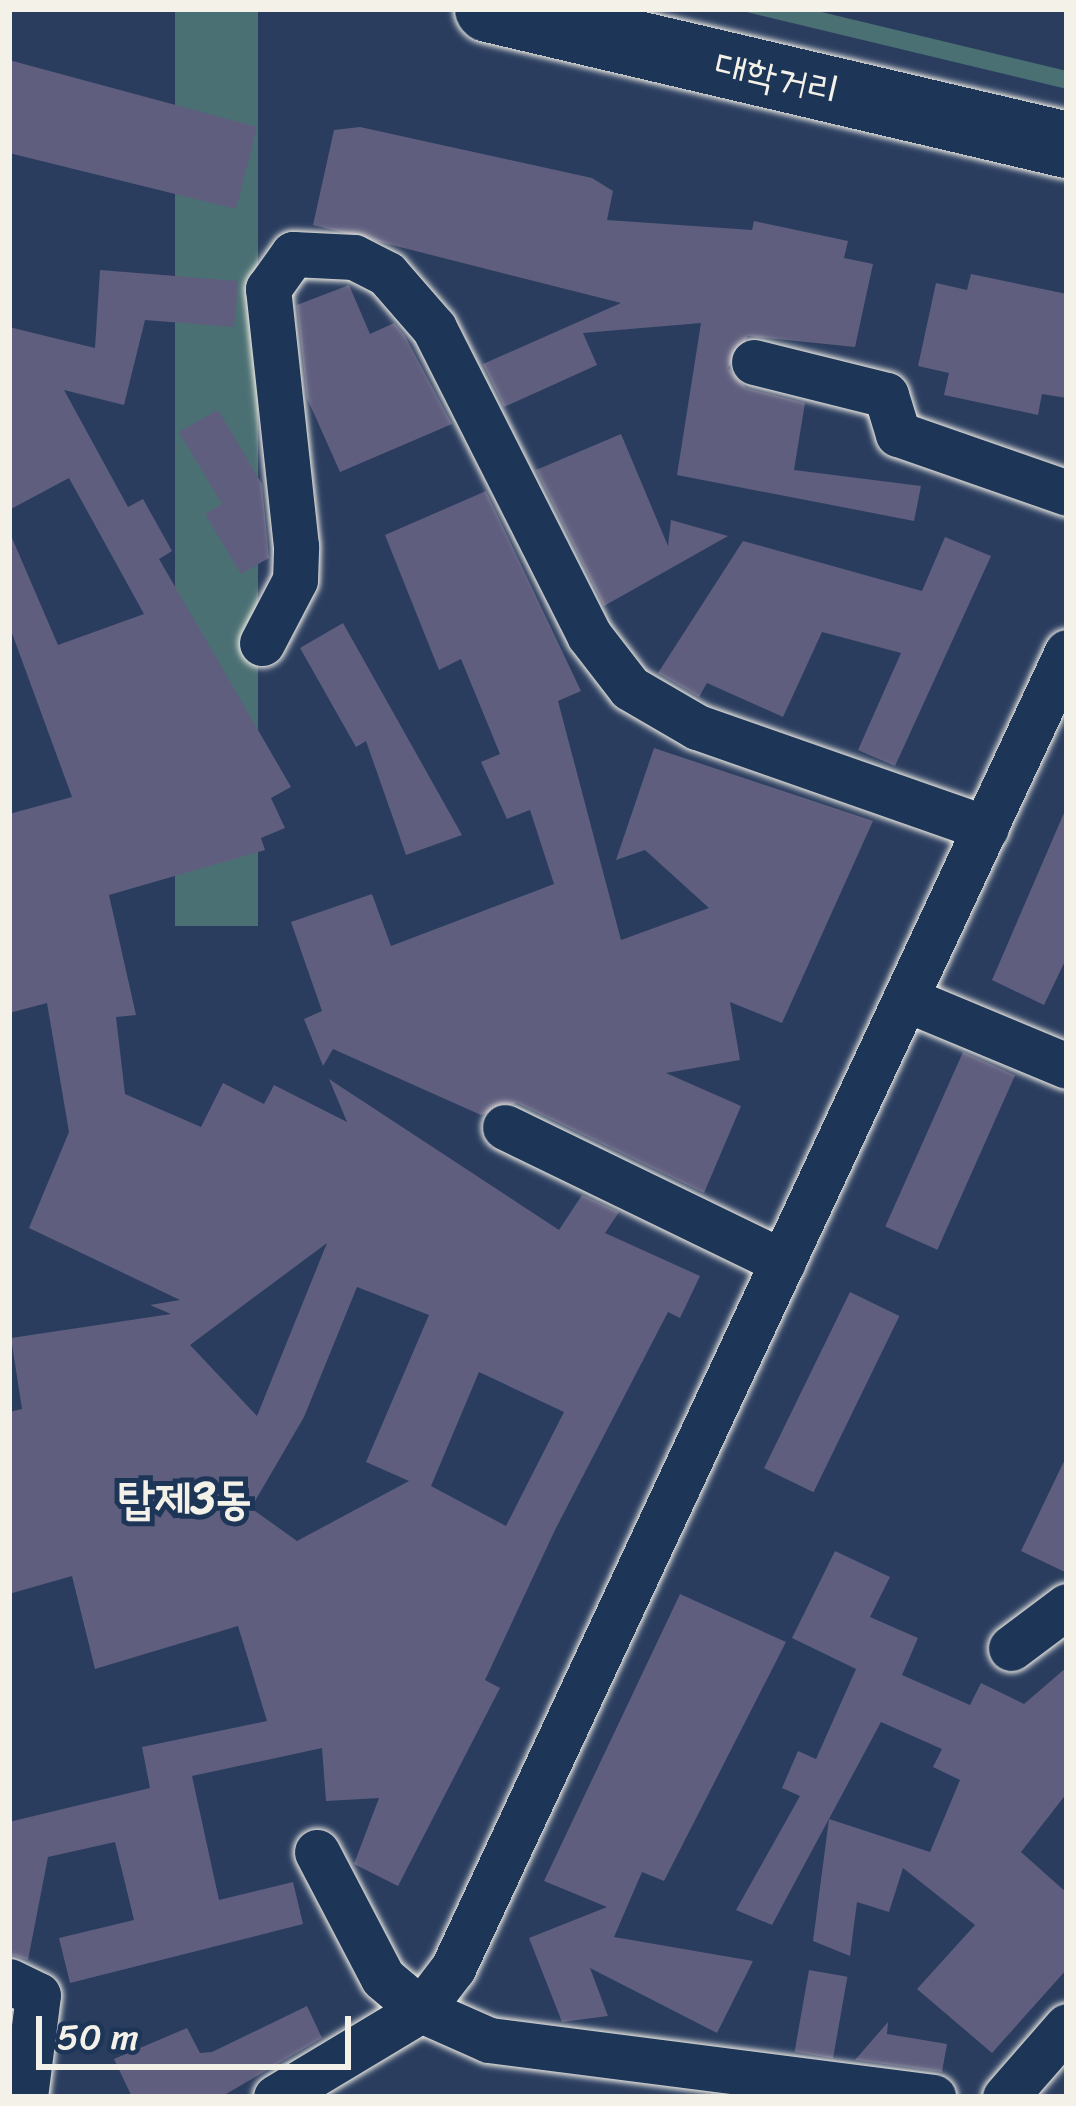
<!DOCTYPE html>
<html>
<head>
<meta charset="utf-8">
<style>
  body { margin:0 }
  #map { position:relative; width:1076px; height:2106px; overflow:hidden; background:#2a3d5f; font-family:Sriracha,"Poor Story",sans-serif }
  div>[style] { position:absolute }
  .green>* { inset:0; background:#4b7073; transform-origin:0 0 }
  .building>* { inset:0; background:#5f5e7e; transform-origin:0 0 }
  .roads { filter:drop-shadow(0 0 3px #f4f1e8) drop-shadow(0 0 3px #f4f1e8) }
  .minor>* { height:45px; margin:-22.5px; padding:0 22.5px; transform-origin:22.5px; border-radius:22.5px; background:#1d3557 }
  .primary>* { height:66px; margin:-33px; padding:0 33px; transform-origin:33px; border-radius:33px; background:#1d3557 }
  span { translate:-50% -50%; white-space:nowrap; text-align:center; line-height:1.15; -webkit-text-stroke:10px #1d3557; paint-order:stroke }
  .street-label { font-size:39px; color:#f4f1e8 }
  .quarter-label { font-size:45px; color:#f4f1e8; font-weight:700 }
  .frame { position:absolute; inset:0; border:12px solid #f4f1e8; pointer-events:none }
  .scale { position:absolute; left:36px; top:2016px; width:315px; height:54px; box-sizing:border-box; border:6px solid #f4f1e8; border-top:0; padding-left:15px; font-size:36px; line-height:42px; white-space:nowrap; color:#f4f1e8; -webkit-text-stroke:9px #1d3557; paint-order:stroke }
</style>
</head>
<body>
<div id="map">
  <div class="green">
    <div style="left:175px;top:9px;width:83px;height:917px"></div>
    <div style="clip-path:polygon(734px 9px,809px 9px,1067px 71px,1067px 89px)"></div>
  </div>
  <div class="building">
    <div style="clip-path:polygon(9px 60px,257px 127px,236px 209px,9px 153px)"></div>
    <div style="clip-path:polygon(360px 127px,592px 178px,613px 191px,607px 220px,752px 230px,754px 221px,848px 241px,844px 258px,873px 264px,855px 347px,748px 336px,728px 368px,746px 388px,805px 403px,794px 470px,921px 486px,914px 521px,677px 475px,701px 323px,583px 333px,597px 365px,504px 407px,483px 364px,621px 303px,313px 225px,334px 130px)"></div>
    <div style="clip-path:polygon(evenodd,100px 270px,238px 281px,234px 327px,145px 320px,124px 405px,64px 390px,128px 507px,143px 499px,172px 551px,159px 559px,291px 787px,271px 798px,285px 828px,261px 838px,265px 850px,109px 895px,136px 1015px,116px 1017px,125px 1094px,201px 1127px,223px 1083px,264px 1104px,274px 1085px,347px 1122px,329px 1079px,559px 1230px,582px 1195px,619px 1212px,605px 1233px,700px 1276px,680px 1318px,668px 1312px,555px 1530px,485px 1680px,500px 1688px,398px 1886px,354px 1864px,379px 1798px,326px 1801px,322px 1748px,192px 1776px,219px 1900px,293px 1882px,303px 1924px,70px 1983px,59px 1938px,134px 1920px,115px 1842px,48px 1857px,28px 1960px,9px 1954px,9px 1822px,150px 1788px,142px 1747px,267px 1721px,238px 1626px,95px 1669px,72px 1576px,9px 1594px,9px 1412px,22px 1409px,11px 1338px,171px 1314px,150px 1305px,180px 1300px,29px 1228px,69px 1132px,47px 1003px,9px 1013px,9px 814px,72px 797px,9px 625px,9px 531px,58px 645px,144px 614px,69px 478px,9px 510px,9px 327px,95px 348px,100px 270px,327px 1243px,257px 1416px,190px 1345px,327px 1243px,100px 270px,357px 1287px,429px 1315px,366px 1462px,409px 1481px,297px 1541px,251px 1508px,304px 1417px,357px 1287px,100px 270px,479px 1372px,564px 1412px,506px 1526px,431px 1486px,479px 1372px)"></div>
    <div style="clip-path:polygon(971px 274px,1067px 294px,1067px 398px,1042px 394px,1038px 415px,944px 395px,949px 373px,918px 366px,936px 283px,967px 290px)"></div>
    <div style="clip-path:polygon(349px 285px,370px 334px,394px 323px,405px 336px,452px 424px,340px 472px,307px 398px,297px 305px)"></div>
    <div style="clip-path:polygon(218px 410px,262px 484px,269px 558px,241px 574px,205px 514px,222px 504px,179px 432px)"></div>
    <div style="clip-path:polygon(621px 434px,668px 546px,671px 520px,728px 536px,604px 606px,536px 470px)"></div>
    <div style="clip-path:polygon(486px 491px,581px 691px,558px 701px,621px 940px,709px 908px,645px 850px,616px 860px,654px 748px,873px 821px,782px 1023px,730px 1002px,740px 1060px,666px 1073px,741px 1106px,704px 1193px,517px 1103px,481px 1115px,333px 1049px,323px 1066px,304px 1019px,322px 1011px,291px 922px,372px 894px,391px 946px,554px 884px,530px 810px,507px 819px,481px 762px,500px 754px,461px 659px,439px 670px,385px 535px)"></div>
    <div style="clip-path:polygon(945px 537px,991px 556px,895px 766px,858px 750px,901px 653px,822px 632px,783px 717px,707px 683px,699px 697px,658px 673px,743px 541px,922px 591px)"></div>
    <div style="clip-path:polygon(343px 623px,462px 835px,406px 855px,366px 741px,356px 747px,300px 648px)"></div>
    <div style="clip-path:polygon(1067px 806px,1067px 957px,1044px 1005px,992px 980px)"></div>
    <div style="left:963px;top:1052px;width:57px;height:191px;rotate:24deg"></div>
    <div style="left:850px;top:1292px;width:55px;height:196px;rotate:26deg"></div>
    <div style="clip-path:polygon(1067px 1455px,1067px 1573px,1021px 1551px)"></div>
    <div style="clip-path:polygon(835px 1551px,890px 1577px,870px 1617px,918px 1638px,902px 1675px,970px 1705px,981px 1683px,1024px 1704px,1067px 1667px,1067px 1793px,1021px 1852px,1067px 1893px,1067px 1969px,992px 2053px,917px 1989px,975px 1925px,903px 1868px,889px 1912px,857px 1902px,850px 1956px,813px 1941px,829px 1819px,930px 1852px,960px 1780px,933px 1767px,942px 1749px,881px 1722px,772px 1925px,736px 1910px,800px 1796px,782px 1788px,798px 1751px,816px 1759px,856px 1669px,792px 1638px)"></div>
    <div style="clip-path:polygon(680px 1594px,786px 1642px,664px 1881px,642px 1872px,614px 1937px,753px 1961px,717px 2033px,590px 1968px,608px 2016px,562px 2022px,529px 1938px,607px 1907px,544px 1881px)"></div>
    <div style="left:809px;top:1970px;width:39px;height:83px;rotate:10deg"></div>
    <div style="clip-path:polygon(307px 2006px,322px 2038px,221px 2097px,132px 2097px,114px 2059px,187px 2028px,200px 2053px,212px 2052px)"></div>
    <div style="clip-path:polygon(888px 2022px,887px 2034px,947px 2044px,942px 2072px,855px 2060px)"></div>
  </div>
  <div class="roads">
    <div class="minor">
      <div style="left:754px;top:362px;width:136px;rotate:14deg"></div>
      <div style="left:886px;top:395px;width:41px;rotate:72.9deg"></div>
      <div style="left:898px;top:434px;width:179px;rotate:19.2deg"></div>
      <div style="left:262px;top:643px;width:71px;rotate:-62.4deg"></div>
      <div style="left:295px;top:580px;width:34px;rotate:-88deg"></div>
      <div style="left:296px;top:546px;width:259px;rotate:-96.2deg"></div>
      <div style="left:268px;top:289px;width:43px;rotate:-54.5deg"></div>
      <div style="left:293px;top:254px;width:61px;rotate:2.8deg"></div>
      <div style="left:354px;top:257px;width:37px;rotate:27deg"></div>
      <div style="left:387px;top:274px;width:72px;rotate:49deg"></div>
      <div style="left:434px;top:328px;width:344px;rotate:63.2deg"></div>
      <div style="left:589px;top:635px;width:67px;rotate:52.3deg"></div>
      <div style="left:630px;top:688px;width:78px;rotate:30.2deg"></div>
      <div style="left:697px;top:727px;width:306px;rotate:19.3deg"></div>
      <div style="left:906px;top:999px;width:174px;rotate:22.6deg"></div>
      <div style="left:505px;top:1127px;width:309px;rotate:25.9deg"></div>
      <div style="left:1011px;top:1648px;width:70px;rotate:-36.9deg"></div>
      <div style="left:317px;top:1852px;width:142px;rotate:62.4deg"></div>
      <div style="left:383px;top:1978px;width:50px;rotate:40.1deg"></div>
      <div style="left:421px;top:2010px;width:74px;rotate:23.8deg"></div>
      <div style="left:489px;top:2040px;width:448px;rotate:7.3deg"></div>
      <div style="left:9px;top:1981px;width:32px;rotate:26deg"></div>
      <div style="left:38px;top:1995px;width:103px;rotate:97.3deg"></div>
      <div style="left:276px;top:2097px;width:169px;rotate:-31deg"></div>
      <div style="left:421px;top:2010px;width:53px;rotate:-52.7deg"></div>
      <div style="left:453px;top:1968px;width:1452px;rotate:-64.99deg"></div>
      <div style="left:1005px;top:2097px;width:94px;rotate:-48.9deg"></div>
    </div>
    <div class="primary">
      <div style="left:488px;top:9px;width:595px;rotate:13.22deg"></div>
    </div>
  </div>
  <div class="street-label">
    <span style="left:777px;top:78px;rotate:13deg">대학거리</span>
  </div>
  <div class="quarter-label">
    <span style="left:185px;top:1499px">탑제3동</span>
  </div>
  <div class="frame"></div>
  <div class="scale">50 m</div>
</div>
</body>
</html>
